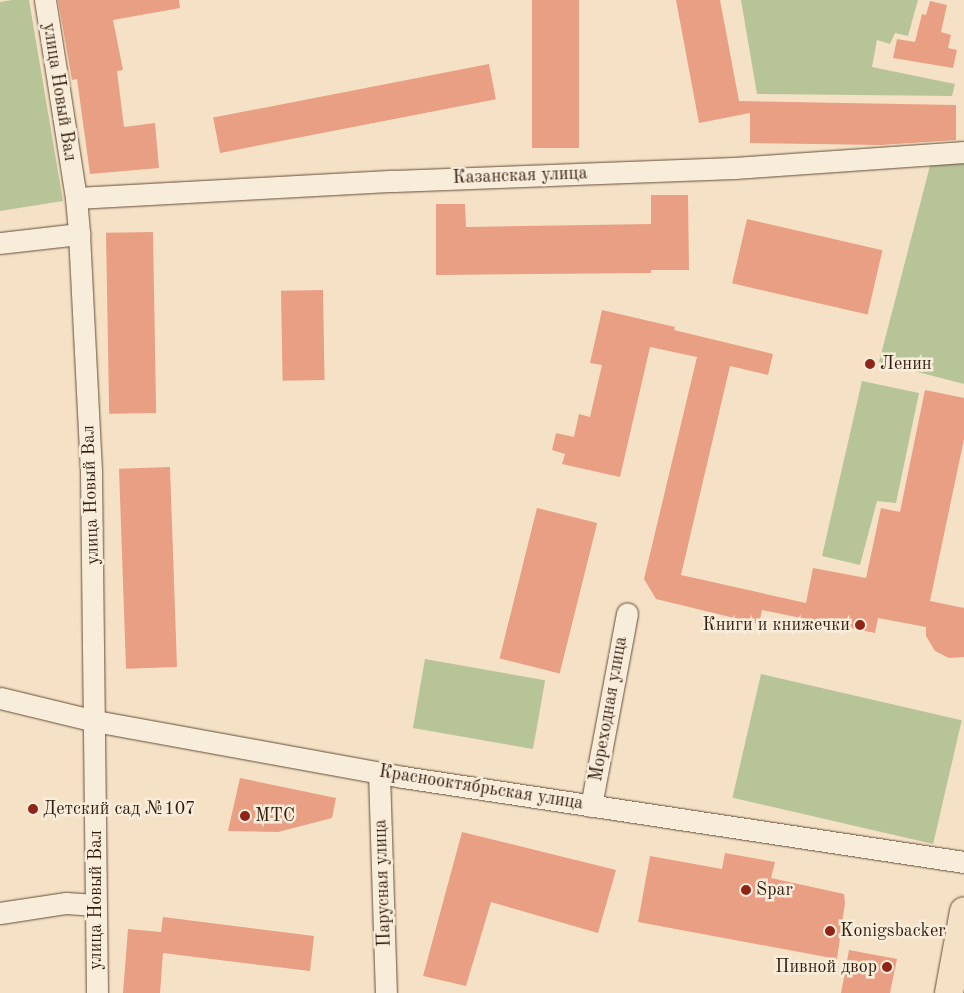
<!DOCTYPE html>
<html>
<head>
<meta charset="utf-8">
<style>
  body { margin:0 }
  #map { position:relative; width:964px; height:993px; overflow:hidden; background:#f5e2c6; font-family:"Old Standard TT",serif }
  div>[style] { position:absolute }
  .green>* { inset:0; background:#b7c498; transform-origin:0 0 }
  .building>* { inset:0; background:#e89f83; transform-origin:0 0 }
  .roads { filter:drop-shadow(0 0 1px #644e3a) drop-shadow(0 0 1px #644e3a) }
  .minor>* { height:21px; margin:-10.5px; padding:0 10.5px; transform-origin:10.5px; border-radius:10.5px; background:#f8ecda }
  .major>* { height:28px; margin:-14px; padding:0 14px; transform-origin:14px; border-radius:14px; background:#f5e2c6 }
  .dots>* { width:14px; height:14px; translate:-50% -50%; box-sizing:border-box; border:2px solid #f8ecda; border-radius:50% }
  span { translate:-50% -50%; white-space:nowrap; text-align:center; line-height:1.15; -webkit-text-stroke:5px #f8ecda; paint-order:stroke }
  .street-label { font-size:18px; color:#331c0c }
  .poi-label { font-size:18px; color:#331c0c }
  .left { translate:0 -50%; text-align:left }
  .right { translate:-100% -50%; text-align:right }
</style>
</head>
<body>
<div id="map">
  <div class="green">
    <div style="clip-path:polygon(12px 0,29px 0,63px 201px,0 211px,0 2px)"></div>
    <div style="clip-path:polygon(741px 0,918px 0,908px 36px,895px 33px,890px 44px,877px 40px,872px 67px,955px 84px,952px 96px,757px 94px)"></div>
    <div style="clip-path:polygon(964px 160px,964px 384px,879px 362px,931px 162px)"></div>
    <div style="clip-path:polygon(862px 381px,919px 393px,896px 503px,877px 501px,860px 565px,822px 556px)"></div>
    <div style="left:425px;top:659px;width:122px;height:70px;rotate:10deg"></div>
    <div style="left:761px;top:674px;width:206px;height:127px;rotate:13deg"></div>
  </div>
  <div class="building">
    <div style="clip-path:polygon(58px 0,179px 0,180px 8px,113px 20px,123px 70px,117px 71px,124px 127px,155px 123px,159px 168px,90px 174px,77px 79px,72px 80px)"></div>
    <div style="left:532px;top:0;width:47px;height:148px"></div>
    <div style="clip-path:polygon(676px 0,720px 0,739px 101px,956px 105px,956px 140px,880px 145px,750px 143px,750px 113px,699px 123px)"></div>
    <div style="clip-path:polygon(930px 1px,947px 5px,941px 32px,951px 35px,948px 48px,957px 50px,953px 68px,893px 58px,897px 39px,915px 42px,922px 14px,926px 15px)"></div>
    <div style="left:489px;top:64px;width:36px;height:281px;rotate:79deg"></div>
    <div style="clip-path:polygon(651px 195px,688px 195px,689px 270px,651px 270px,651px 273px,436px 275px,436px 204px,465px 204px,466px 227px,651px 224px)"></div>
    <div style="left:747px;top:219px;width:139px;height:66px;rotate:13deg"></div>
    <div style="left:153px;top:232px;width:181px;height:47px;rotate:89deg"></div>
    <div style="left:323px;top:290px;width:90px;height:42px;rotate:89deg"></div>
    <div style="clip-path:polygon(602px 310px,675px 327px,674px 330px,773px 354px,768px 375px,730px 366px,681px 575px,806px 603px,813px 568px,866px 578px,881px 508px,900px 512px,925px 390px,964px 398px,964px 439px,930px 601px,964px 608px,964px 657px,949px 658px,935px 651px,926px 636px,926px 627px,878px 618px,875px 633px,762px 610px,759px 624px,656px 599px,644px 579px,697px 357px,650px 347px,620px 477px,562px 464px,565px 454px,552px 450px,556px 433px,574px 437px,579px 414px,590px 417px,602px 365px,590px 363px)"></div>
    <div style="left:170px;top:467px;width:200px;height:51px;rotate:88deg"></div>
    <div style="left:537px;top:508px;width:62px;height:155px;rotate:14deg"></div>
    <div style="clip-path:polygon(240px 778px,336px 798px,332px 818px,278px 832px,228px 831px)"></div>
    <div style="clip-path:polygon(462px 832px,616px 870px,598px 933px,491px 902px,466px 986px,423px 976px)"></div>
    <div style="clip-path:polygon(725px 853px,775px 862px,771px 878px,844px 894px,845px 903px,837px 959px,638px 922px,650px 856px,722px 869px)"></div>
    <div style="clip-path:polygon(163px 917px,314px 936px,310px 971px,163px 953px,160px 993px,123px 993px,128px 929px,161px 932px)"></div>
    <div style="clip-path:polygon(849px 950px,897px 959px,890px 993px,841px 993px)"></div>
  </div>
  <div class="roads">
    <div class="minor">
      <div style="left:45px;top:0;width:200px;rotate:81.1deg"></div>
      <div style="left:76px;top:198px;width:36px;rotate:85deg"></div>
      <div style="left:79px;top:234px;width:239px;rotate:87.1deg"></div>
      <div style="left:91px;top:473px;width:520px;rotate:89.34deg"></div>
      <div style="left:76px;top:198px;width:318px;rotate:-3.1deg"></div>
      <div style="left:394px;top:181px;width:340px;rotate:-2.2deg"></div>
      <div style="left:734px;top:168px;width:231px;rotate:-4deg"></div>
      <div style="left:0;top:243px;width:80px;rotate:-6.5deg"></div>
      <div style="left:0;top:698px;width:98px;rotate:13.6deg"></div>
      <div style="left:95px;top:721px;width:313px;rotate:10.3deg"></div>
      <div style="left:403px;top:777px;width:567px;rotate:8.62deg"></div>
      <div style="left:379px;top:773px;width:220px;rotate:88.2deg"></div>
      <div style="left:591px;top:806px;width:196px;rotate:-79.4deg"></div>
      <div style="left:0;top:913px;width:67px;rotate:-8.6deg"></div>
      <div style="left:66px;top:903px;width:30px;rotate:4deg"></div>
    </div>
    <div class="major">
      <div style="left:949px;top:993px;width:83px;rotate:-79.6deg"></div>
    </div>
  </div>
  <div class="dots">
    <div style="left:870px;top:364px;background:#8f2418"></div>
    <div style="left:860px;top:625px;background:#8f2418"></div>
    <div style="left:33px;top:809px;background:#8f2418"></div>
    <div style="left:245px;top:816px;background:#8f2418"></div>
    <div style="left:746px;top:890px;background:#8f2418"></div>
    <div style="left:830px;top:931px;background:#8f2418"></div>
    <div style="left:887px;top:967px;background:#8f2418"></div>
  </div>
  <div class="street-label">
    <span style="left:59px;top:92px;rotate:81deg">улица Новый Вал</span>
    <span style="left:520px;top:176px;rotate:-2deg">Казанская улица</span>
    <span style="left:91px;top:495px;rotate:-92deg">улица Новый Вал</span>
    <span style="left:609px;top:709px;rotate:-80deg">Мореходная улица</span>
    <span style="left:481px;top:788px;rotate:9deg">Краснооктябрьская улица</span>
    <span style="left:383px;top:883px;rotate:-92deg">Парусная улица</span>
    <span style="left:96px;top:900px;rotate:-90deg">улица Новый Вал</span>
  </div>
  <div class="poi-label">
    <span class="left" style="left:880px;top:364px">Ленин</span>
    <span class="right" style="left:850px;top:625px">Книги и книжечки</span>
    <span class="left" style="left:43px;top:809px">Детский сад №107</span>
    <span class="left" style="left:255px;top:816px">МТС</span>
    <span class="left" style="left:756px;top:890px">Spar</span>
    <span class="left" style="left:840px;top:931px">Konigsbacker</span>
    <span class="right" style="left:877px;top:967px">Пивной двор</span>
  </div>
</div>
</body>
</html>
